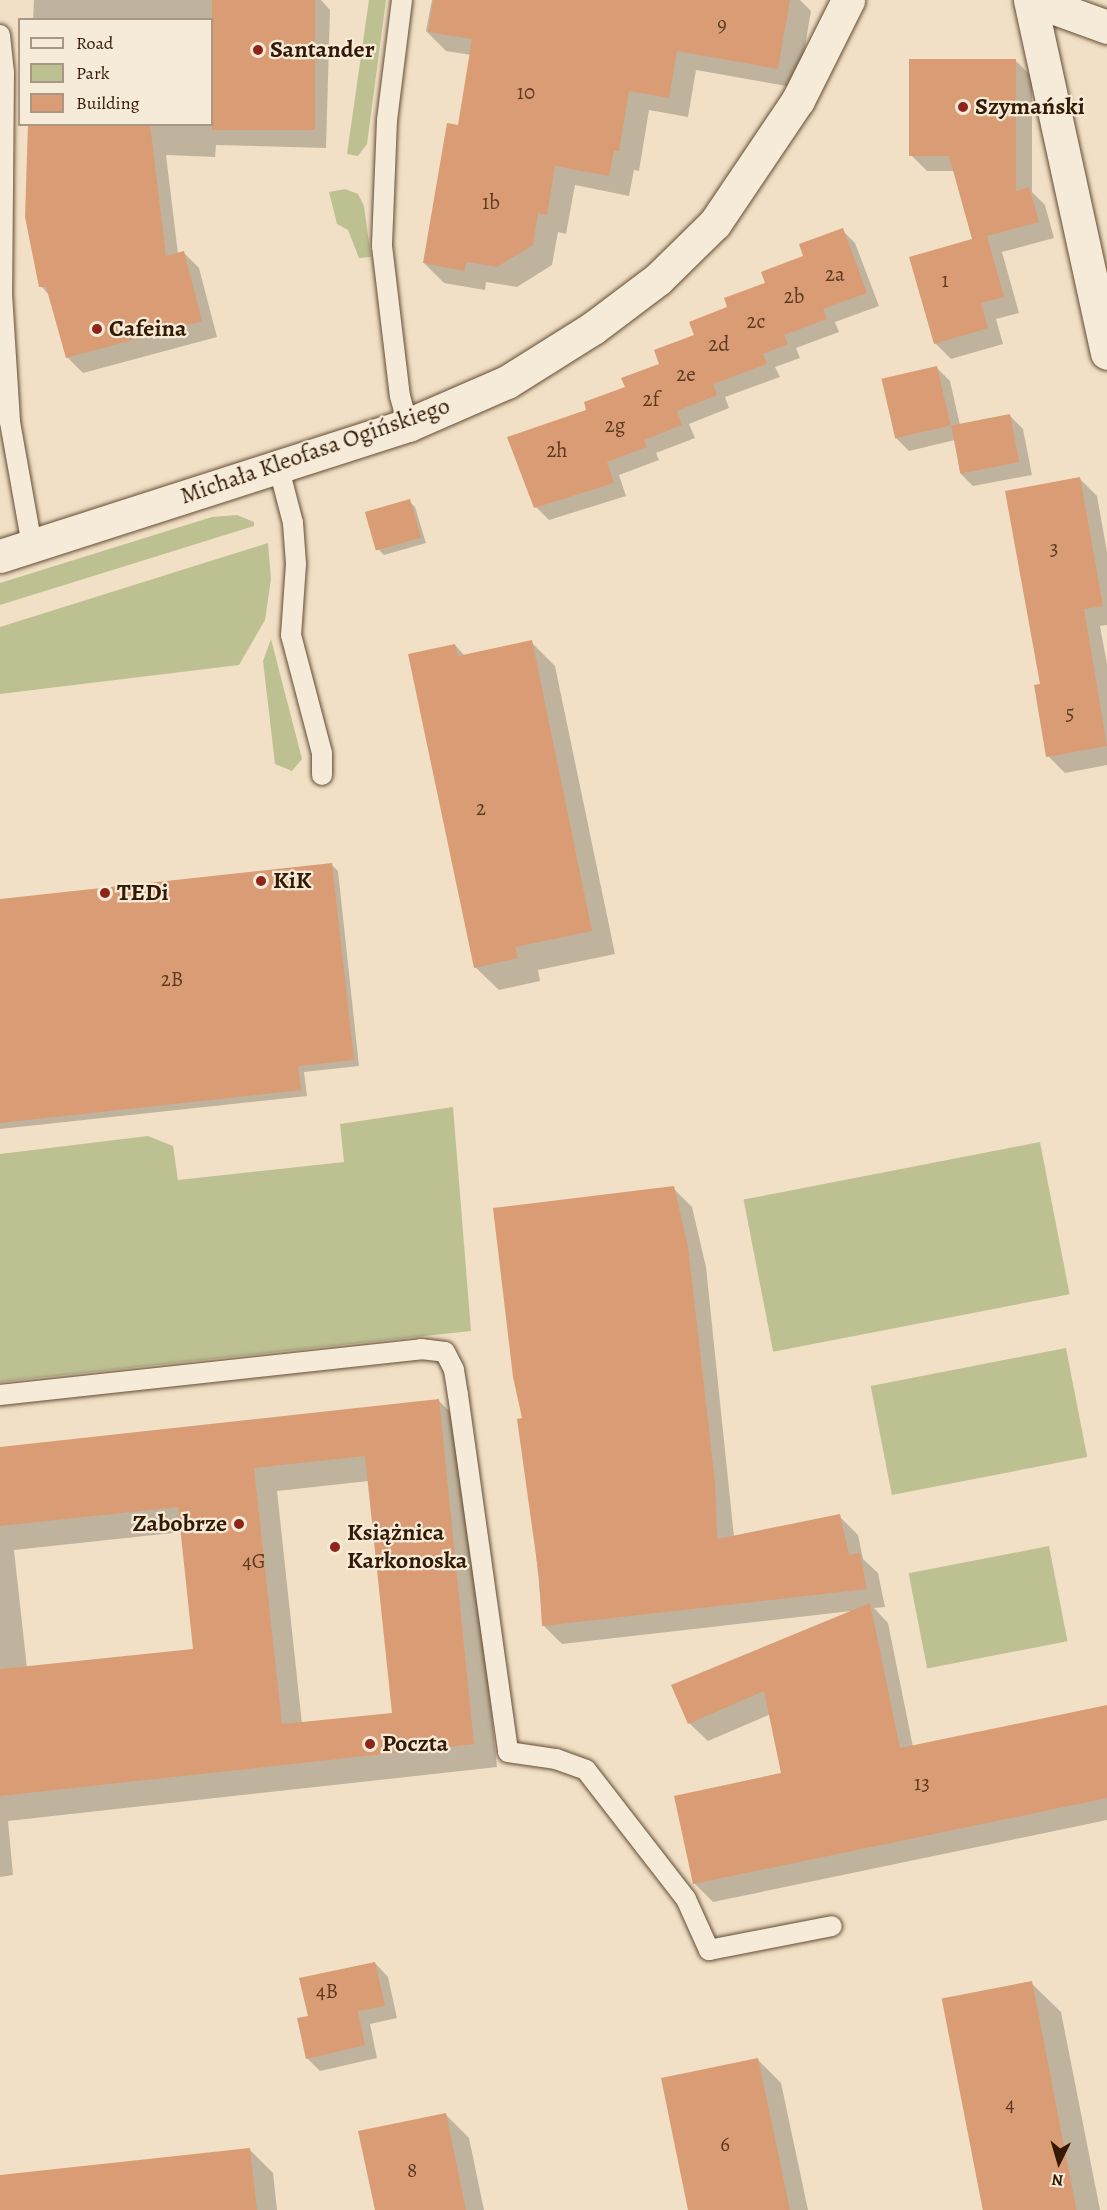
<!DOCTYPE html>
<html>
<head>
<meta charset="utf-8">
<style>
  body { margin:0 }
  #map { position:relative; width:1107px; height:2210px; overflow:hidden; background:#f1e0c5; font-family:Alegreya,serif }
  div>[style] { position:absolute }
  .green>* { inset:0; background:#bdc192; transform-origin:0 0 }
  .shadow>* { inset:0; background:#0003 }
  .building>* { inset:0; background:#d99c75; transform-origin:0 0 }
  .roads { filter:drop-shadow(0 0 2px #634c34) drop-shadow(0 0 2px #634c34) }
  .lane>* { height:20px; margin:-10px; padding:0 10px; transform-origin:10px; border-radius:10px; background:#f6ebd9 }
  .street>* { height:33px; margin:-16.5px; padding:0 16.5px; transform-origin:16.5px; border-radius:16.5px; background:#f6ebd9 }
  .dots>* { width:16px; height:16px; translate:-50% -50%; box-sizing:border-box; border:3px solid #f6ebd9; border-radius:50% }
  span { translate:-50% -50%; white-space:nowrap; text-align:center; line-height:1.15; -webkit-text-stroke:4.5px #f6ebd9; paint-order:stroke }
  .number-label { font-size:21px; color:#5d3a20 }
  .number-label span { -webkit-text-stroke-width:0 }
  .poi-label { font-size:24px; color:#341a03; font-weight:700 }
  .left { translate:0 -50%; text-align:left }
  .right { translate:-100% -50%; text-align:right }
  .street-label { font-size:24px; color:#341a03 }
  .legend { position:absolute; left:18px; top:18px; width:195px; height:108px; box-sizing:border-box; background:#f6ebd9; border:2px solid #a89783; margin:0; padding:8px 10px; list-style:none; font-size:18px; color:#341a03 }
  .legend li { display:flex; align-items:center; gap:12px; height:30px }
  .legend b { width:30px; border:2px solid #a89783 }
  .north { position:absolute; left:1029px; top:2132px; width:60px; height:60px; -webkit-text-stroke:4px #f6ebd9; paint-order:stroke; rotate:185deg; font-size:16px; font-weight:700; line-height:24px; text-align:center; color:#341a03 }
  .north::after { content:''; display:block; margin:auto; width:21px; height:27px; background:#341a03; clip-path:polygon(50% 0,100% 100%,50% 72%,0 100%) }
</style>
</head>
<body>
<div id="map">
  <div class="green">
    <div style="clip-path:polygon(369px 0,386px 0,367px 144px,358px 156px,347px 154px)"></div>
    <div style="clip-path:polygon(345px 189px,358px 194px,364px 206px,371px 257px,359px 258px,348px 230px,337px 224px,329px 192px)"></div>
    <div style="clip-path:polygon(237px 515px,254px 522px,254px 526px,0 605px,0 583px,212px 517px)"></div>
    <div style="clip-path:polygon(268px 543px,271px 579px,265px 620px,239px 665px,0 694px,0 627px)"></div>
    <div style="clip-path:polygon(271px 639px,302px 759px,292px 771px,275px 764px,263px 661px)"></div>
    <div style="clip-path:polygon(453px 1107px,471px 1331px,0 1382px,0 1154px,148px 1136px,173px 1146px,178px 1180px,344px 1162px,340px 1124px)"></div>
    <div style="left:1040px;top:1142px;width:155px;height:302px;rotate:79deg"></div>
    <div style="left:1066px;top:1348px;width:111px;height:199px;rotate:79deg"></div>
    <div style="left:1049px;top:1546px;width:97px;height:143px;rotate:79deg"></div>
  </div>
  <div class="shadow">
    <div style="clip-path:polygon(34px 0,321px 0,330px 10px,326px 148px,216px 145px,215px 157px,166px 155px,178px 254px,184px 253px,199px 268px,217px 337px,83px 373px,67px 357px,50px 296px,41px 286px,29px 124px,212px 124px,212px 20px,33px 20px)"></div>
    <div style="clip-path:polygon(432px 0,800px 0,811px 11px,798px 88px,696px 70px,688px 117px,649px 110px,639px 171px,634px 170px,629px 196px,575px 185px,566px 234px,558px 232px,552px 265px,517px 287px,486px 282px,485px 290px,444px 283px,424px 263px,459px 126px,471px 55px,446px 51px,426px 31px)"></div>
    <div style="clip-path:polygon(1016px 61px,1032px 77px,1032px 192px,1045px 205px,1054px 238px,1002px 252px,1019px 313px,996px 319px,1003px 344px,951px 359px,935px 343px,974px 240px,955px 171px,927px 171px,911px 155px)"></div>
    <div style="clip-path:polygon(842px 230px,855px 243px,879px 306px,835px 322px,839px 332px,796px 348px,800px 358px,775px 367px,780px 377px,725px 397px,729px 408px,689px 424px,695px 438px,656px 453px,659px 460px,619px 475px,626px 496px,549px 520px,536px 507px,588px 411px,661px 365px,729px 308px)"></div>
    <div style="clip-path:polygon(937px 368px,950px 381px,960px 425px,1010px 416px,1023px 429px,1032px 475px,973px 486px,960px 473px,955px 440px,909px 451px,896px 438px)"></div>
    <div style="clip-path:polygon(1080px 479px,1097px 496px,1107px 552px,1107px 625px,1100px 626px,1107px 664px,1107px 765px,1065px 773px,1048px 756px,1041px 685px)"></div>
    <div style="clip-path:polygon(409px 501px,415px 507px,426px 543px,384px 555px,378px 549px,367px 513px)"></div>
    <div style="clip-path:polygon(531px 642px,555px 666px,615px 954px,538px 970px,540px 981px,499px 990px,475px 967px,455px 645px,465px 656px)"></div>
    <div style="clip-path:polygon(332px 865px,338px 871px,359px 1066px,304px 1072px,307px 1096px,0 1129px,0 901px)"></div>
    <div style="clip-path:polygon(673px 1188px,692px 1207px,706px 1267px,734px 1537px,839px 1516px,858px 1535px,863px 1559px,878px 1573px,885px 1607px,874px 1608px,888px 1623px,913px 1747px,1107px 1707px,1107px 1820px,713px 1902px,694px 1883px,783px 1774px,771px 1714px,708px 1741px,689px 1723px,851px 1611px,562px 1644px,543px 1625px,523px 1419px)"></div>
    <div style="clip-path:polygon(evenodd,438px 1400px,462px 1424px,497px 1767px,8px 1821px,13px 1875px,0 1877px,0 1448px,438px 1400px,369px 1481px,394px 1714px,302px 1724px,277px 1491px,369px 1481px,438px 1400px,182px 1532px,195px 1650px,27px 1668px,14px 1550px,182px 1532px)"></div>
    <div style="clip-path:polygon(375px 1963px,388px 1977px,397px 2018px,370px 2024px,377px 2058px,320px 2071px,307px 2058px,310px 2017px)"></div>
    <div style="clip-path:polygon(1031px 1983px,1061px 2012px,1100px 2210px,987px 2210px)"></div>
    <div style="clip-path:polygon(758px 2060px,781px 2083px,808px 2210px,690px 2210px)"></div>
    <div style="clip-path:polygon(445px 2114px,469px 2138px,484px 2210px,376px 2210px)"></div>
    <div style="clip-path:polygon(250px 2150px,273px 2173px,277px 2210px,0 2210px,0 2176px)"></div>
  </div>
  <div class="building">
    <div style="left:212px;top:0;width:103px;height:130px"></div>
    <div style="clip-path:polygon(433px 0,790px 0,778px 69px,677px 51px,669px 98px,629px 91px,619px 151px,614px 151px,609px 176px,555px 166px,547px 215px,538px 213px,533px 245px,497px 267px,466px 262px,465px 271px,423px 263px,447px 123px,458px 125px,472px 39px,428px 32px)"></div>
    <div style="clip-path:polygon(909px 59px,1016px 59px,1016px 191px,1029px 187px,1039px 222px,987px 236px,1004px 297px,981px 303px,988px 328px,934px 344px,909px 257px,972px 239px,949px 156px,909px 156px)"></div>
    <div style="clip-path:polygon(28px 124px,150px 124px,166px 256px,184px 251px,202px 321px,66px 358px,46px 287px,39px 287px,25px 217px)"></div>
    <div style="clip-path:polygon(843px 228px,867px 293px,823px 309px,827px 319px,784px 335px,788px 344px,763px 354px,767px 364px,713px 384px,717px 395px,677px 411px,682px 425px,644px 440px,647px 447px,607px 462px,614px 483px,534px 508px,507px 437px,586px 410px,584px 402px,625px 387px,621px 378px,659px 364px,654px 350px,694px 335px,689px 322px,727px 307px,724px 298px,765px 283px,761px 272px,803px 256px,799px 244px)"></div>
    <div style="left:937px;top:366px;width:61px;height:57px;rotate:77deg"></div>
    <div style="left:1010px;top:414px;width:49px;height:60px;rotate:79deg"></div>
    <div style="clip-path:polygon(1080px 477px,1103px 606px,1084px 609px,1107px 746px,1046px 757px,1034px 685px,1040px 684px,1005px 491px)"></div>
    <div style="left:410px;top:499px;width:40px;height:47px;rotate:74deg"></div>
    <div style="clip-path:polygon(532px 640px,592px 931px,515px 947px,518px 958px,474px 968px,408px 654px,455px 644px,458px 656px)"></div>
    <div style="clip-path:polygon(332px 863px,354px 1060px,298px 1066px,301px 1090px,0 1123px,0 899px)"></div>
    <div style="clip-path:polygon(674px 1186px,688px 1247px,715px 1482px,717px 1539px,840px 1514px,849px 1555px,860px 1553px,867px 1589px,542px 1626px,539px 1577px,517px 1419px,522px 1418px,513px 1377px,493px 1208px)"></div>
    <div style="clip-path:polygon(evenodd,439px 1399px,474px 1744px,0 1796px,0 1669px,193px 1649px,178px 1507px,0 1526px,0 1447px,439px 1399px,365px 1456px,392px 1713px,282px 1724px,254px 1468px,365px 1456px)"></div>
    <div style="clip-path:polygon(870px 1603px,900px 1748px,1107px 1705px,1107px 1798px,693px 1884px,674px 1796px,781px 1773px,764px 1691px,688px 1724px,671px 1685px)"></div>
    <div style="clip-path:polygon(375px 1962px,385px 2006px,358px 2011px,365px 2045px,306px 2059px,297px 2018px,308px 2016px,299px 1978px)"></div>
    <div style="left:1032px;top:1981px;width:234px;height:92px;rotate:79deg"></div>
    <div style="clip-path:polygon(758px 2058px,790px 2210px,688px 2210px,661px 2078px)"></div>
    <div style="clip-path:polygon(446px 2113px,466px 2210px,375px 2210px,358px 2131px)"></div>
    <div style="clip-path:polygon(250px 2148px,257px 2210px,0 2210px,0 2175px)"></div>
  </div>
  <div class="roads">
    <div class="lane">
      <div style="left:402px;top:0;width:121px;rotate:97.1deg"></div>
      <div style="left:387px;top:120px;width:126px;rotate:92.3deg"></div>
      <div style="left:382px;top:246px;width:151px;rotate:83.2deg"></div>
      <div style="left:400px;top:396px;width:30px;rotate:75deg"></div>
      <div style="left:0;top:35px;width:37px;rotate:84deg"></div>
      <div style="left:4px;top:72px;width:222px;rotate:90.5deg"></div>
      <div style="left:2px;top:294px;width:128px;rotate:86.4deg"></div>
      <div style="left:10px;top:422px;width:126px;rotate:79.9deg"></div>
      <div style="left:278px;top:465px;width:60px;rotate:75.5deg"></div>
      <div style="left:293px;top:523px;width:41px;rotate:85.8deg"></div>
      <div style="left:296px;top:564px;width:71px;rotate:94deg"></div>
      <div style="left:291px;top:635px;width:122px;rotate:75.3deg"></div>
      <div style="left:322px;top:753px;width:22px;rotate:90deg"></div>
      <div style="left:0;top:1395px;width:424px;rotate:-6.2deg"></div>
      <div style="left:421px;top:1349px;width:24px;rotate:7deg"></div>
      <div style="left:445px;top:1352px;width:20px;rotate:63deg"></div>
      <div style="left:454px;top:1370px;width:25px;rotate:81deg"></div>
      <div style="left:458px;top:1395px;width:360px;rotate:82deg"></div>
      <div style="left:508px;top:1752px;width:49px;rotate:8.3deg"></div>
      <div style="left:556px;top:1759px;width:32px;rotate:20deg"></div>
      <div style="left:586px;top:1770px;width:163px;rotate:52.2deg"></div>
      <div style="left:686px;top:1899px;width:56px;rotate:65.7deg"></div>
      <div style="left:709px;top:1950px;width:125px;rotate:-11deg"></div>
    </div>
    <div class="street">
      <div style="left:1030px;top:0;width:361px;rotate:77.7deg"></div>
      <div style="left:1033px;top:0;width:79px;rotate:20deg"></div>
      <div style="left:0;top:556px;width:429px;rotate:-17.8deg"></div>
      <div style="left:408px;top:425px;width:108px;rotate:-23.5deg"></div>
      <div style="left:507px;top:382px;width:102px;rotate:-32.1deg"></div>
      <div style="left:593px;top:328px;width:81px;rotate:-37deg"></div>
      <div style="left:658px;top:279px;width:80px;rotate:-44.5deg"></div>
      <div style="left:715px;top:223px;width:148px;rotate:-56deg"></div>
      <div style="left:798px;top:100px;width:112px;rotate:-63.4deg"></div>
    </div>
  </div>
  <div class="dots">
    <div style="left:258px;top:50px;background:#8f2418"></div>
    <div style="left:963px;top:107px;background:#8f2418"></div>
    <div style="left:97px;top:329px;background:#8f2418"></div>
    <div style="left:261px;top:881px;background:#8f2418"></div>
    <div style="left:105px;top:893px;background:#8f2418"></div>
    <div style="left:239px;top:1524px;background:#8f2418"></div>
    <div style="left:335px;top:1547px;background:#8f2418"></div>
    <div style="left:370px;top:1744px;background:#8f2418"></div>
  </div>
  <div class="number-label">
    <span style="left:722px;top:24px">9</span>
    <span style="left:526px;top:92px">10</span>
    <span style="left:491px;top:202px">1b</span>
    <span style="left:835px;top:274px">2a</span>
    <span style="left:945px;top:280px">1</span>
    <span style="left:794px;top:296px">2b</span>
    <span style="left:756px;top:321px">2c</span>
    <span style="left:719px;top:344px">2d</span>
    <span style="left:686px;top:374px">2e</span>
    <span style="left:651px;top:399px">2f</span>
    <span style="left:615px;top:425px">2g</span>
    <span style="left:557px;top:450px">2h</span>
    <span style="left:1054px;top:548px">3</span>
    <span style="left:1070px;top:713px">5</span>
    <span style="left:481px;top:808px">2</span>
    <span style="left:172px;top:979px">2B</span>
    <span style="left:254px;top:1561px">4G</span>
    <span style="left:922px;top:1783px">13</span>
    <span style="left:327px;top:1991px">4B</span>
    <span style="left:1010px;top:2104px">4</span>
    <span style="left:725px;top:2144px">6</span>
    <span style="left:412px;top:2170px">8</span>
  </div>
  <div class="poi-label">
    <span class="left" style="left:270px;top:50px">Santander</span>
    <span class="left" style="left:975px;top:107px">Szymański</span>
    <span class="left" style="left:109px;top:329px">Cafeina</span>
    <span class="left" style="left:273px;top:881px">KiK</span>
    <span class="left" style="left:117px;top:893px">TEDi</span>
    <span class="right" style="left:227px;top:1524px">Zabobrze</span>
    <span class="left" style="left:347px;top:1547px">Książnica<br>Karkonoska</span>
    <span class="left" style="left:382px;top:1744px">Poczta</span>
  </div>
  <div class="street-label">
    <span style="left:315px;top:451px;rotate:-19deg">Michała Kleofasa Ogińskiego</span>
  </div>
  <ul class="legend">
  <li><b style="height:8px;background:#f6ebd9"></b>Road</li>
  <li><b style="height:16px;background:#bdc192"></b>Park</li>
  <li><b style="height:16px;background:#d99c75"></b>Building</li>
  </ul>
  <div class="north">N</div>
</div>
</body>
</html>
